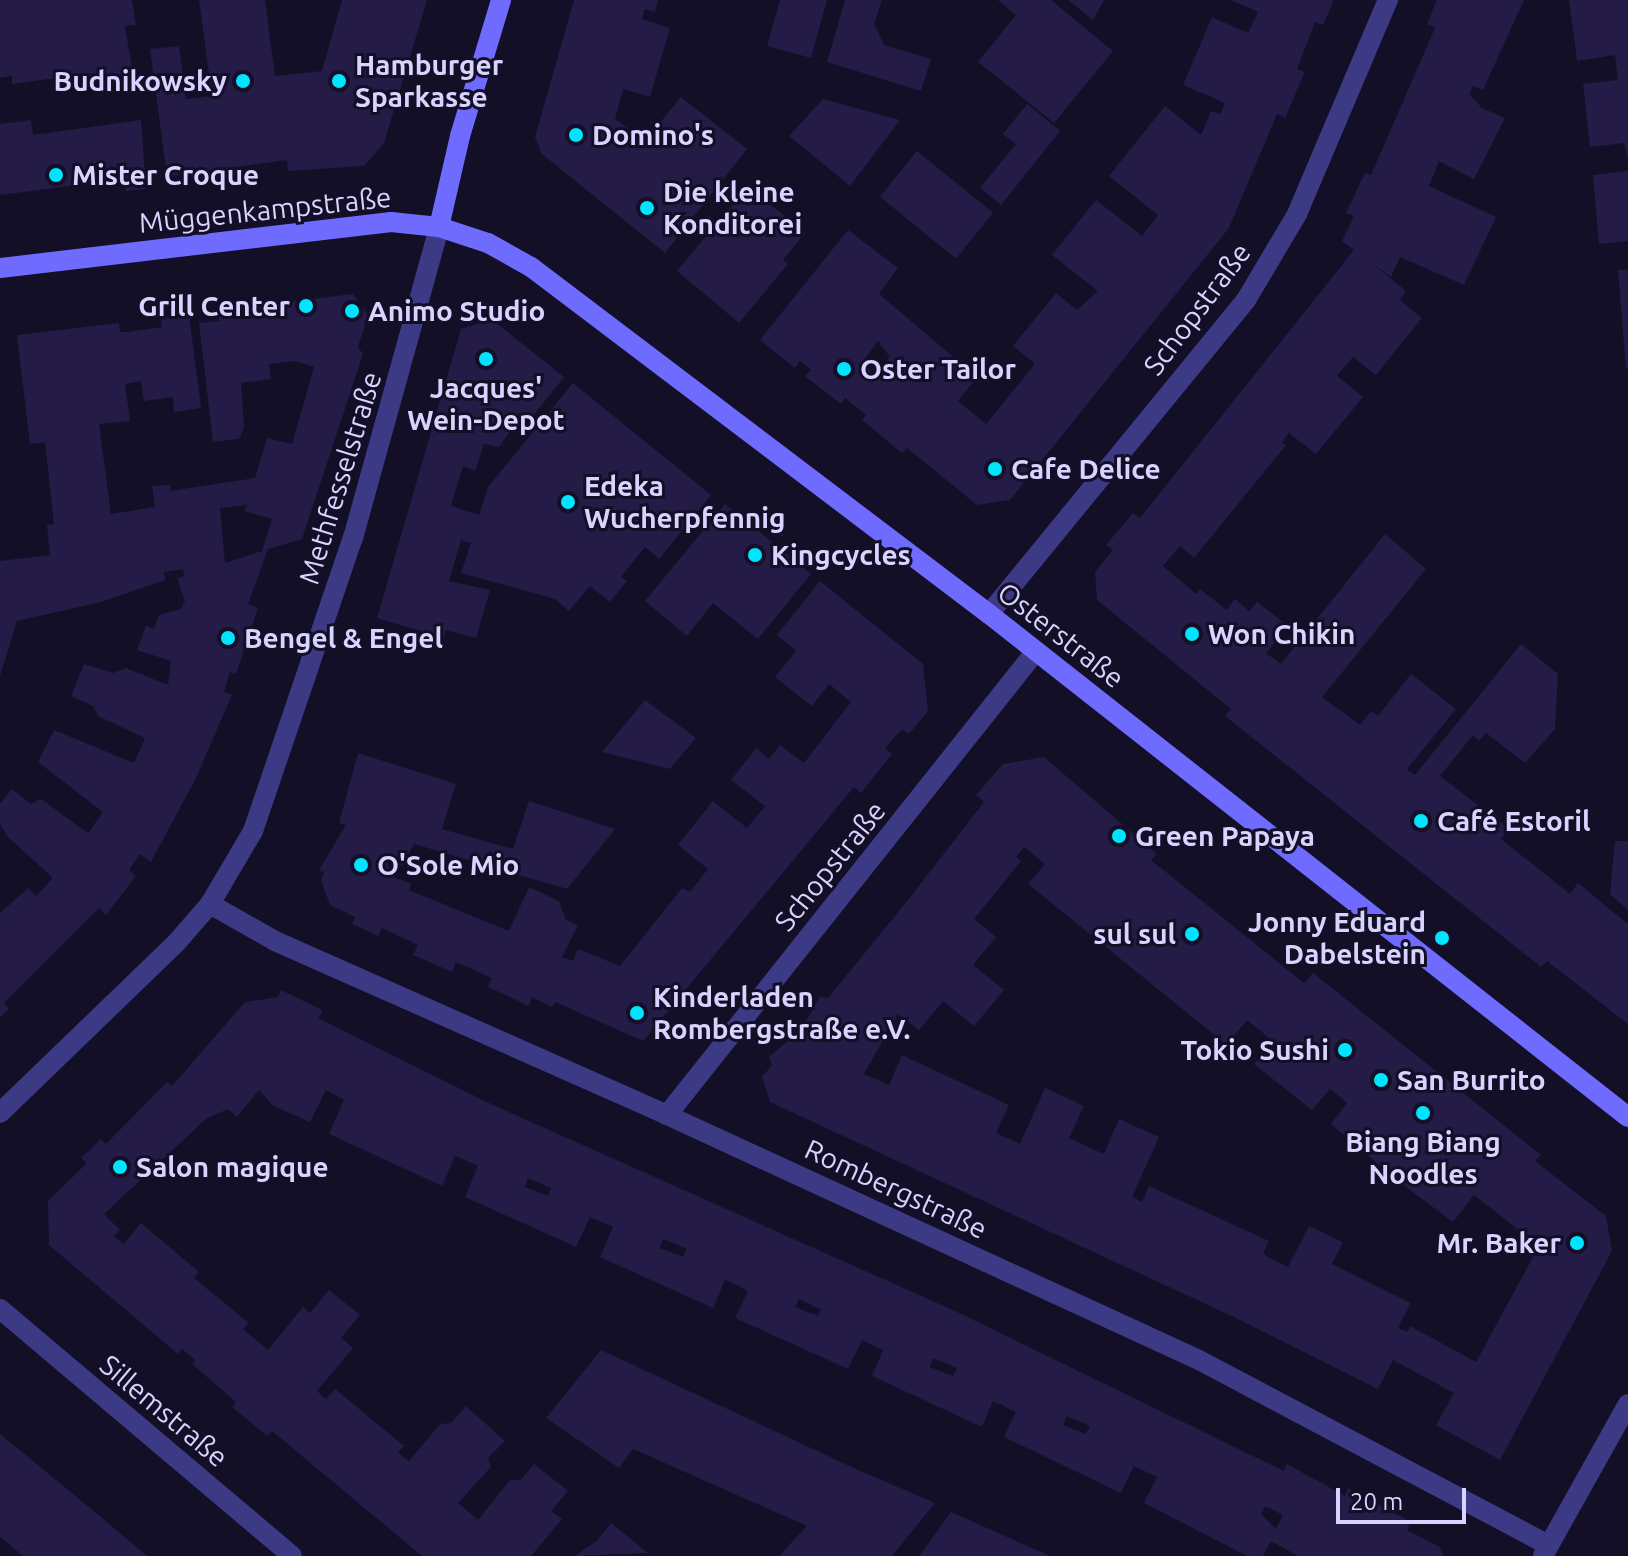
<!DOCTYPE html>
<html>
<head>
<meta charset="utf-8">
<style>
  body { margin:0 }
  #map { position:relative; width:1628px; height:1556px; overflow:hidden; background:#130f26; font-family:Ubuntu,sans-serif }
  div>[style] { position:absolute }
  .building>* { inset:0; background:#241b47; transform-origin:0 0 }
  .street>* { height:20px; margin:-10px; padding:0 10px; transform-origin:10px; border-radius:10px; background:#3d3a85 }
  .secondary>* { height:20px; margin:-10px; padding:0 10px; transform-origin:10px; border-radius:10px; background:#6f6bff }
  .dots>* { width:22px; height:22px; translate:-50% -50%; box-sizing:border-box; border:4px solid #130f26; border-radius:50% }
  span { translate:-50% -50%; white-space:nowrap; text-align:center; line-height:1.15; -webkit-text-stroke:6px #130f26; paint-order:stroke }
  .poi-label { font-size:28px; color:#d9d4ff; font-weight:700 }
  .left { translate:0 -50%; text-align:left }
  .right { translate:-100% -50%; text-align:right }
  .street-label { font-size:28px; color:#d9d4ff }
  .scale { position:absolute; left:1336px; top:1488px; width:130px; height:36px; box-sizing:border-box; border:4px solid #d9d4ff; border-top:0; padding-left:10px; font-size:24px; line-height:28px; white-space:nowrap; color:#d9d4ff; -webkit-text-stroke:6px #130f26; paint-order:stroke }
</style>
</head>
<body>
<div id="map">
  <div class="building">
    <div style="clip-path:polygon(0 0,132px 0,136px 25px,125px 26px,133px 75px,66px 85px,64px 77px,12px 84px,12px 76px,0 78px)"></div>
    <div style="clip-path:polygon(199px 0,265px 0,275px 76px,322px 71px,342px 0,427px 0,384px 143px,364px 166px,288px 171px,287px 160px,167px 176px,150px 49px,179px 46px,186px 99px,212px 96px)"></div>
    <div style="clip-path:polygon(574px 0,658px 0,655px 12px,645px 9px,642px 19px,670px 28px,650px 97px,623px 89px,615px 119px,645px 141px,681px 97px,747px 149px,665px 253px,542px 154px,535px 137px)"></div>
    <div style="clip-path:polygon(780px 0,827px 0,811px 58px,767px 46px)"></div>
    <div style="clip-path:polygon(845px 0,882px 0,874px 24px,884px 45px,931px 59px,921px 91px,827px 62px)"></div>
    <div style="clip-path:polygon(998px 0,1051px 0,1113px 51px,1054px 123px,978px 62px,1016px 15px)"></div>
    <div style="clip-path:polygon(1068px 0,1104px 0,1093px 20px)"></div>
    <div style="clip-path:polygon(evenodd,1231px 0,1334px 0,1323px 25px,1315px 22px,1297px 69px,1305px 72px,1285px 118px,1277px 114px,1229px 228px,1010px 500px,977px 505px,907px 448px,902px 453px,862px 420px,866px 415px,845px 398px,841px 404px,805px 376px,811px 370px,800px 361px,795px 368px,760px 340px,848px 230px,898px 268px,879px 294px,977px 377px,958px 401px,986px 424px,1035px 364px,1013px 346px,1056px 293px,1077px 310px,1098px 291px,1052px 255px,1096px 200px,1142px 236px,1158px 215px,1109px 176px,1165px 106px,1201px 135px,1211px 111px,1220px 114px,1225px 103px,1183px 85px,1212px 17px,1248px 33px,1258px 12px,1231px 0,878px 341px,890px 357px,874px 377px,864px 360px,878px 341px)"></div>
    <div style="clip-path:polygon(1437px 0,1524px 0,1483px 90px,1473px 86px,1469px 94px,1482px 108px,1505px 118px,1474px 179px,1439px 161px,1429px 186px,1496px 217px,1464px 285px,1400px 257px,1391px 277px,1372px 263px,1406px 291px,1400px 300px,1422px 318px,1376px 375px,1353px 357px,1337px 376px,1363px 397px,1316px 454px,1289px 433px,1282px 442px,1286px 445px,1194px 558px,1180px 546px,1163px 566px,1196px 594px,1200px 589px,1227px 610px,1235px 599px,1249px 611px,1257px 602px,1288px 626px,1266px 653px,1281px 664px,1385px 534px,1426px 569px,1322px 697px,1360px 725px,1371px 711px,1378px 716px,1411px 674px,1456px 709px,1407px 769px,1415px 775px,1521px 644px,1558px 674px,1555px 729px,1525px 763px,1486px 733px,1479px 741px,1473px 735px,1440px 776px,1509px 829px,1501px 839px,1570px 894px,1578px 883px,1628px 924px,1628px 1024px,1547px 961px,1541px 967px,1225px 716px,1231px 709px,1097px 600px,1095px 572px,1113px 550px,1106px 545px,1133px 513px,1140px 518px,1354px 250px,1342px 241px,1354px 216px,1346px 213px,1365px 173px,1371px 175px,1435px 28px,1427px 24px)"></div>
    <div style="clip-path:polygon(1569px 0,1628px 0,1628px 159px,1624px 143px,1590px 147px,1583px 84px,1618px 80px,1615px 55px,1577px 61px)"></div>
    <div style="clip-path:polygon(823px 99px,900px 120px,850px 186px,789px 136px)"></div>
    <div style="clip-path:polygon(1027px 104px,1060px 131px,1001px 205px,980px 188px,1016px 144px,1003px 134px)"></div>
    <div style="clip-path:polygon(31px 120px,33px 135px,141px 120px,146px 189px,126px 191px,124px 179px,0 195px,0 124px)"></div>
    <div style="left:917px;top:151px;width:98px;height:59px;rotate:39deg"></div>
    <div style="clip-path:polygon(1628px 171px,1628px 241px,1599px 244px,1593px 175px)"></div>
    <div style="clip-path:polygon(748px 186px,805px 233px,783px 260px,788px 264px,739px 323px,677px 271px)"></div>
    <div style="clip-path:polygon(1628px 269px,1628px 369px,1626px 369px,1618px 270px)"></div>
    <div style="clip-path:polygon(evenodd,353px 294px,368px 315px,358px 347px,363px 354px,302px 539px,268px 549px,248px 604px,258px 608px,236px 674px,230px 672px,224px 692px,232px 695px,195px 780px,151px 862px,140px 854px,129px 870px,136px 876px,106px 915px,99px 908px,4px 1003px,9px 1009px,0 1017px,0 913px,28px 888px,36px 896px,53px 878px,8px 837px,0 824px,0 804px,12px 789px,31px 804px,41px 799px,88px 833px,103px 812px,38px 762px,54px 730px,134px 763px,145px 738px,98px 716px,93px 706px,71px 696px,84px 664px,113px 673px,126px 668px,168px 685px,171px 661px,137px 650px,146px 626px,154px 629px,159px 615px,181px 609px,185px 601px,177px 578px,184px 576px,183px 569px,164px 572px,165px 580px,101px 602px,17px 621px,0 676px,0 561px,50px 555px,47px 525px,54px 524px,45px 442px,30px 444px,17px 335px,119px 323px,120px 332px,128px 332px,162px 327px,161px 318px,189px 314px,201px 408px,174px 412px,173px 397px,144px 401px,141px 381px,125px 384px,130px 421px,99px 424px,111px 514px,155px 507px,152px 486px,170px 485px,170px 491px,255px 478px,267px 438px,292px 444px,314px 367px,295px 361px,269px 364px,271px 379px,241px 383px,244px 428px,239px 439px,213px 442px,199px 323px,219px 321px,218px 310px,353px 294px,247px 505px,244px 511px,272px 519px,262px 551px,225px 563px,220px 508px,247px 505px)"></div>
    <div style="clip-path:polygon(491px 319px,564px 377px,521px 431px,514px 426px,499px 447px,484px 444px,475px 471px,463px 466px,451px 506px,479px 515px,488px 487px,573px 383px,711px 495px,659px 559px,645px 547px,621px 577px,627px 581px,610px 602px,590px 586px,569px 611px,555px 599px,461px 573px,471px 543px,461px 540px,449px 581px,490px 590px,476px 638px,446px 630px,444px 638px,377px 618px,461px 329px)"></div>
    <div style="clip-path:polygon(725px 504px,811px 574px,758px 639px,713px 603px,687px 636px,645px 601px)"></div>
    <div style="clip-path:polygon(820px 581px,923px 664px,928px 711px,909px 734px,902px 729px,885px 748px,892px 754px,861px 793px,854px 787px,643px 1041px,555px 1002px,552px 1007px,532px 997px,529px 1006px,488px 987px,492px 978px,456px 962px,452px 972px,413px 955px,418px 945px,382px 928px,378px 936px,352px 924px,355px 917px,330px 905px,321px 880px,324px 872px,319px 870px,346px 825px,339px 823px,358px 753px,456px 784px,442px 829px,513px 849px,529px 801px,615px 829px,567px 889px,414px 844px,402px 866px,387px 860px,391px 876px,411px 884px,409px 890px,509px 931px,529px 887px,559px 901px,566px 920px,578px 925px,562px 957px,573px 961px,578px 949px,620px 966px,682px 888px,690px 892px,708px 869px,678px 845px,713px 801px,747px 828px,765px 806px,731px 780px,756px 748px,769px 759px,780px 745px,804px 763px,851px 702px,829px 684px,812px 706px,775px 677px,796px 651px,777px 635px)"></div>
    <div style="clip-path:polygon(645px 700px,696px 738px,670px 769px,602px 752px)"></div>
    <div style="clip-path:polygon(evenodd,1044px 757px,1157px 854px,1151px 860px,1304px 983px,1313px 973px,1541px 1155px,1535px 1161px,1606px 1216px,1612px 1251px,1500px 1460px,1436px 1425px,1454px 1393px,1393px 1360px,1378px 1389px,1236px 1318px,770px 1102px,762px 1077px,772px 1065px,769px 1057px,800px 1031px,820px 997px,828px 998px,908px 900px,984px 802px,976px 795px,1003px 764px,1044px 757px,1024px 847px,1045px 864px,1028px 884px,1227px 1045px,1247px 1020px,1273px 1041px,1254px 1064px,1312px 1110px,1330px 1089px,1347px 1103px,1331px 1124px,1398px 1181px,1453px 1222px,1474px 1195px,1539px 1246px,1476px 1362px,1410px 1326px,1407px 1332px,1398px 1328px,1411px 1303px,1332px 1264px,1343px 1242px,1309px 1226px,1288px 1267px,1263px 1254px,1269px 1241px,1149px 1186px,1142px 1202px,1132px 1197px,1159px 1137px,1119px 1119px,1104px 1154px,1069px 1138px,1084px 1106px,1045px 1088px,1020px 1144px,996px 1133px,1009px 1105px,902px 1055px,889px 1085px,864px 1074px,898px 1014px,919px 1030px,943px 1001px,974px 1026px,1004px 990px,973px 965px,996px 937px,974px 919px,1021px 861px,1016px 857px,1024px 847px)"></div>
    <div style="clip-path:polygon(1615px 841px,1628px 841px,1628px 910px,1610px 894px)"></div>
    <div style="clip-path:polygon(evenodd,281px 990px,322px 1010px,318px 1018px,493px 1105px,953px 1310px,1284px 1471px,1287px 1464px,1345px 1496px,1348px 1488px,1411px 1522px,1407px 1530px,1440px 1547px,1443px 1556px,1298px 1556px,1271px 1541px,1263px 1556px,1247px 1556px,1144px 1503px,1157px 1477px,1134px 1466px,1121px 1493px,1004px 1437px,1016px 1412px,993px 1401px,982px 1427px,872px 1376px,883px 1350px,862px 1340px,848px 1369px,735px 1318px,748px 1291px,737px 1285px,725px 1280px,713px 1308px,600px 1257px,613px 1227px,590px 1217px,576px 1247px,465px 1197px,478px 1166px,455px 1156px,442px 1186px,329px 1134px,344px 1100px,326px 1090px,310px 1122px,272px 1105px,259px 1090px,237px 1117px,228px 1109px,206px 1119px,104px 1214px,120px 1230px,114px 1236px,124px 1244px,141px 1223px,199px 1272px,194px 1278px,249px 1323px,243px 1329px,268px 1350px,303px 1307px,310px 1313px,329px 1290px,360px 1315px,341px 1338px,353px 1348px,317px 1391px,326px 1399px,335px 1389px,404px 1446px,398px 1453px,409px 1461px,440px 1424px,451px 1423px,466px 1406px,505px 1441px,488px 1458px,491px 1467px,458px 1503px,478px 1520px,510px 1480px,521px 1480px,534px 1464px,568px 1491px,551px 1511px,562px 1519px,531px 1556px,422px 1556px,272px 1431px,267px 1436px,232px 1407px,236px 1402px,192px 1364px,195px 1360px,182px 1349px,178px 1354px,49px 1245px,48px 1201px,87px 1163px,81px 1158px,101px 1139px,106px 1144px,167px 1082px,172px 1086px,245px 1002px,278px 997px,281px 990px,528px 1178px,551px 1188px,548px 1196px,525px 1187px,528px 1178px,281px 990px,663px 1239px,687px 1249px,683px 1257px,660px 1248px,663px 1239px,281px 990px,799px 1299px,821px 1310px,818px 1316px,795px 1307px,799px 1299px,281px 990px,933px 1358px,957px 1368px,953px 1376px,930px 1367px,933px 1358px,281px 990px,1067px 1416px,1090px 1426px,1086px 1434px,1063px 1425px,1067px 1416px,281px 990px,1265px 1506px,1283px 1515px,1276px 1529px,1261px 1514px,1265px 1506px)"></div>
    <div style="clip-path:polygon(601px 1350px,856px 1469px,935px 1503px,892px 1556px,779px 1556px,807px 1526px,633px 1449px,619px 1468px,546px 1418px)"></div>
    <div style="clip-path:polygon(0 1434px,83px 1502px,147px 1556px,23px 1556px,0 1537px)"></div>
    <div style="clip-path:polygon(951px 1512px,1050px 1556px,919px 1556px)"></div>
    <div style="clip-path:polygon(611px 1523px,648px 1553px,575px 1556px,597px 1541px)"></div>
  </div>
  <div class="street">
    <div style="left:989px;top:614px;width:406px;rotate:-50.7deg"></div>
    <div style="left:1246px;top:300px;width:100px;rotate:-59.3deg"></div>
    <div style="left:1297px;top:214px;width:233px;rotate:-67deg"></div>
    <div style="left:210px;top:904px;width:75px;rotate:29.6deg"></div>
    <div style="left:275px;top:941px;width:429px;rotate:23.9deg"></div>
    <div style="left:667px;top:1115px;width:586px;rotate:24.73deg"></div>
    <div style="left:1199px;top:1360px;width:396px;rotate:27.9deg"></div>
    <div style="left:0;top:1113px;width:246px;rotate:-44deg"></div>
    <div style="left:177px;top:942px;width:50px;rotate:-49deg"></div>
    <div style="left:210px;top:904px;width:85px;rotate:-59.5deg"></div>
    <div style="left:253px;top:831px;width:310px;rotate:-71.2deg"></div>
    <div style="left:353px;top:538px;width:323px;rotate:-74.5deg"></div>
    <div style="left:667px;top:1115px;width:593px;rotate:-51.51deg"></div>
    <div style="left:0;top:1309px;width:382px;rotate:40.2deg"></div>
    <div style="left:1543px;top:1556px;width:174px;rotate:-60.8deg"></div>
  </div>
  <div class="secondary">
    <div style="left:439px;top:227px;width:93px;rotate:-77deg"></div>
    <div style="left:460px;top:136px;width:142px;rotate:-73.2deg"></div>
    <div style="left:0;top:268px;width:394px;rotate:-6.7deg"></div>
    <div style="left:391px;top:222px;width:48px;rotate:5.9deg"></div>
    <div style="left:439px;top:227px;width:52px;rotate:18.1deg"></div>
    <div style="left:488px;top:243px;width:49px;rotate:29.2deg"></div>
    <div style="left:531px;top:267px;width:575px;rotate:37.15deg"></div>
    <div style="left:989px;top:614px;width:813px;rotate:38.21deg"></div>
  </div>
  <div class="dots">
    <div style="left:243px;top:81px;background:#00e5ff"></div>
    <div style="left:339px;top:81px;background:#00e5ff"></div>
    <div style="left:576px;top:135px;background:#00e5ff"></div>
    <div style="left:56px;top:175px;background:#00e5ff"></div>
    <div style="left:647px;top:208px;background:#00e5ff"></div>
    <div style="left:306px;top:306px;background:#00e5ff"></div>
    <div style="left:352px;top:311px;background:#00e5ff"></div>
    <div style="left:486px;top:359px;background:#00e5ff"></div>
    <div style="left:844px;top:369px;background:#00e5ff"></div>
    <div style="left:995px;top:469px;background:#00e5ff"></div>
    <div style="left:568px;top:502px;background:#00e5ff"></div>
    <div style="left:755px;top:555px;background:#00e5ff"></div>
    <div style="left:1192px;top:634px;background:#00e5ff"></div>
    <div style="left:228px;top:638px;background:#00e5ff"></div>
    <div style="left:1421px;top:821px;background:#00e5ff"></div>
    <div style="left:1119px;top:836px;background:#00e5ff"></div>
    <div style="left:361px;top:865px;background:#00e5ff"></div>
    <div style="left:1192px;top:934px;background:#00e5ff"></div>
    <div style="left:1442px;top:938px;background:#00e5ff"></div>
    <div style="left:637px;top:1013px;background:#00e5ff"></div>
    <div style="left:1345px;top:1050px;background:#00e5ff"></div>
    <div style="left:1381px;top:1080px;background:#00e5ff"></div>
    <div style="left:1423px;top:1113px;background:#00e5ff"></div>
    <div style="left:120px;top:1167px;background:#00e5ff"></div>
    <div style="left:1577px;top:1243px;background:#00e5ff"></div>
  </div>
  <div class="poi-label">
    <span class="left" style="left:355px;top:81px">Hamburger<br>Sparkasse</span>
    <span class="right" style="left:227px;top:81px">Budnikowsky</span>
    <span class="left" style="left:592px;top:135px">Domino's</span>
    <span class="left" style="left:72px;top:175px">Mister Croque</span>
    <span class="left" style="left:663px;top:208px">Die kleine<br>Konditorei</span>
    <span class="right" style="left:290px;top:306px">Grill Center</span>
    <span class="left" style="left:368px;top:311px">Animo Studio</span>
    <span class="left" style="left:860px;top:369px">Oster Tailor</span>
    <span style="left:486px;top:404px">Jacques'<br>Wein-Depot</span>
    <span class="left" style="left:1011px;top:469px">Cafe Delice</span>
    <span class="left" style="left:584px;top:502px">Edeka<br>Wucherpfennig</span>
    <span class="left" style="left:771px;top:555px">Kingcycles</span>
    <span class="left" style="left:1208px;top:634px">Won Chikin</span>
    <span class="left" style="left:244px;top:638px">Bengel &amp; Engel</span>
    <span class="left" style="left:1437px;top:821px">Café Estoril</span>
    <span class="left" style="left:1135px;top:836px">Green Papaya</span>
    <span class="left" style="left:377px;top:865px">O'Sole Mio</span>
    <span class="right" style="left:1426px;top:938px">Jonny Eduard<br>Dabelstein</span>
    <span class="right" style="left:1176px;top:934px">sul sul</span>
    <span class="left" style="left:653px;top:1013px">Kinderladen<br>Rombergstraße e.V.</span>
    <span class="right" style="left:1329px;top:1050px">Tokio Sushi</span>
    <span class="left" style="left:1397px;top:1080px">San Burrito</span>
    <span style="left:1423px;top:1158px">Biang Biang<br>Noodles</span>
    <span class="left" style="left:136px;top:1167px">Salon magique</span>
    <span class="right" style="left:1561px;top:1243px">Mr. Baker</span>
  </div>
  <div class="street-label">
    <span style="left:265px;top:210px;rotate:-6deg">Müggenkampstraße</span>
    <span style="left:1197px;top:309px;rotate:-53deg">Schopstraße</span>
    <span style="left:340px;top:478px;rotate:-73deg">Methfesselstraße</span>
    <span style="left:1061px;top:635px;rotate:38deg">Osterstraße</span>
    <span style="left:830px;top:866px;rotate:-51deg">Schopstraße</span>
    <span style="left:896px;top:1189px;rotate:25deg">Rombergstraße</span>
    <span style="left:164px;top:1411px;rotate:40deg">Sillemstraße</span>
  </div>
  <div class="scale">20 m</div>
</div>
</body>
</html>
